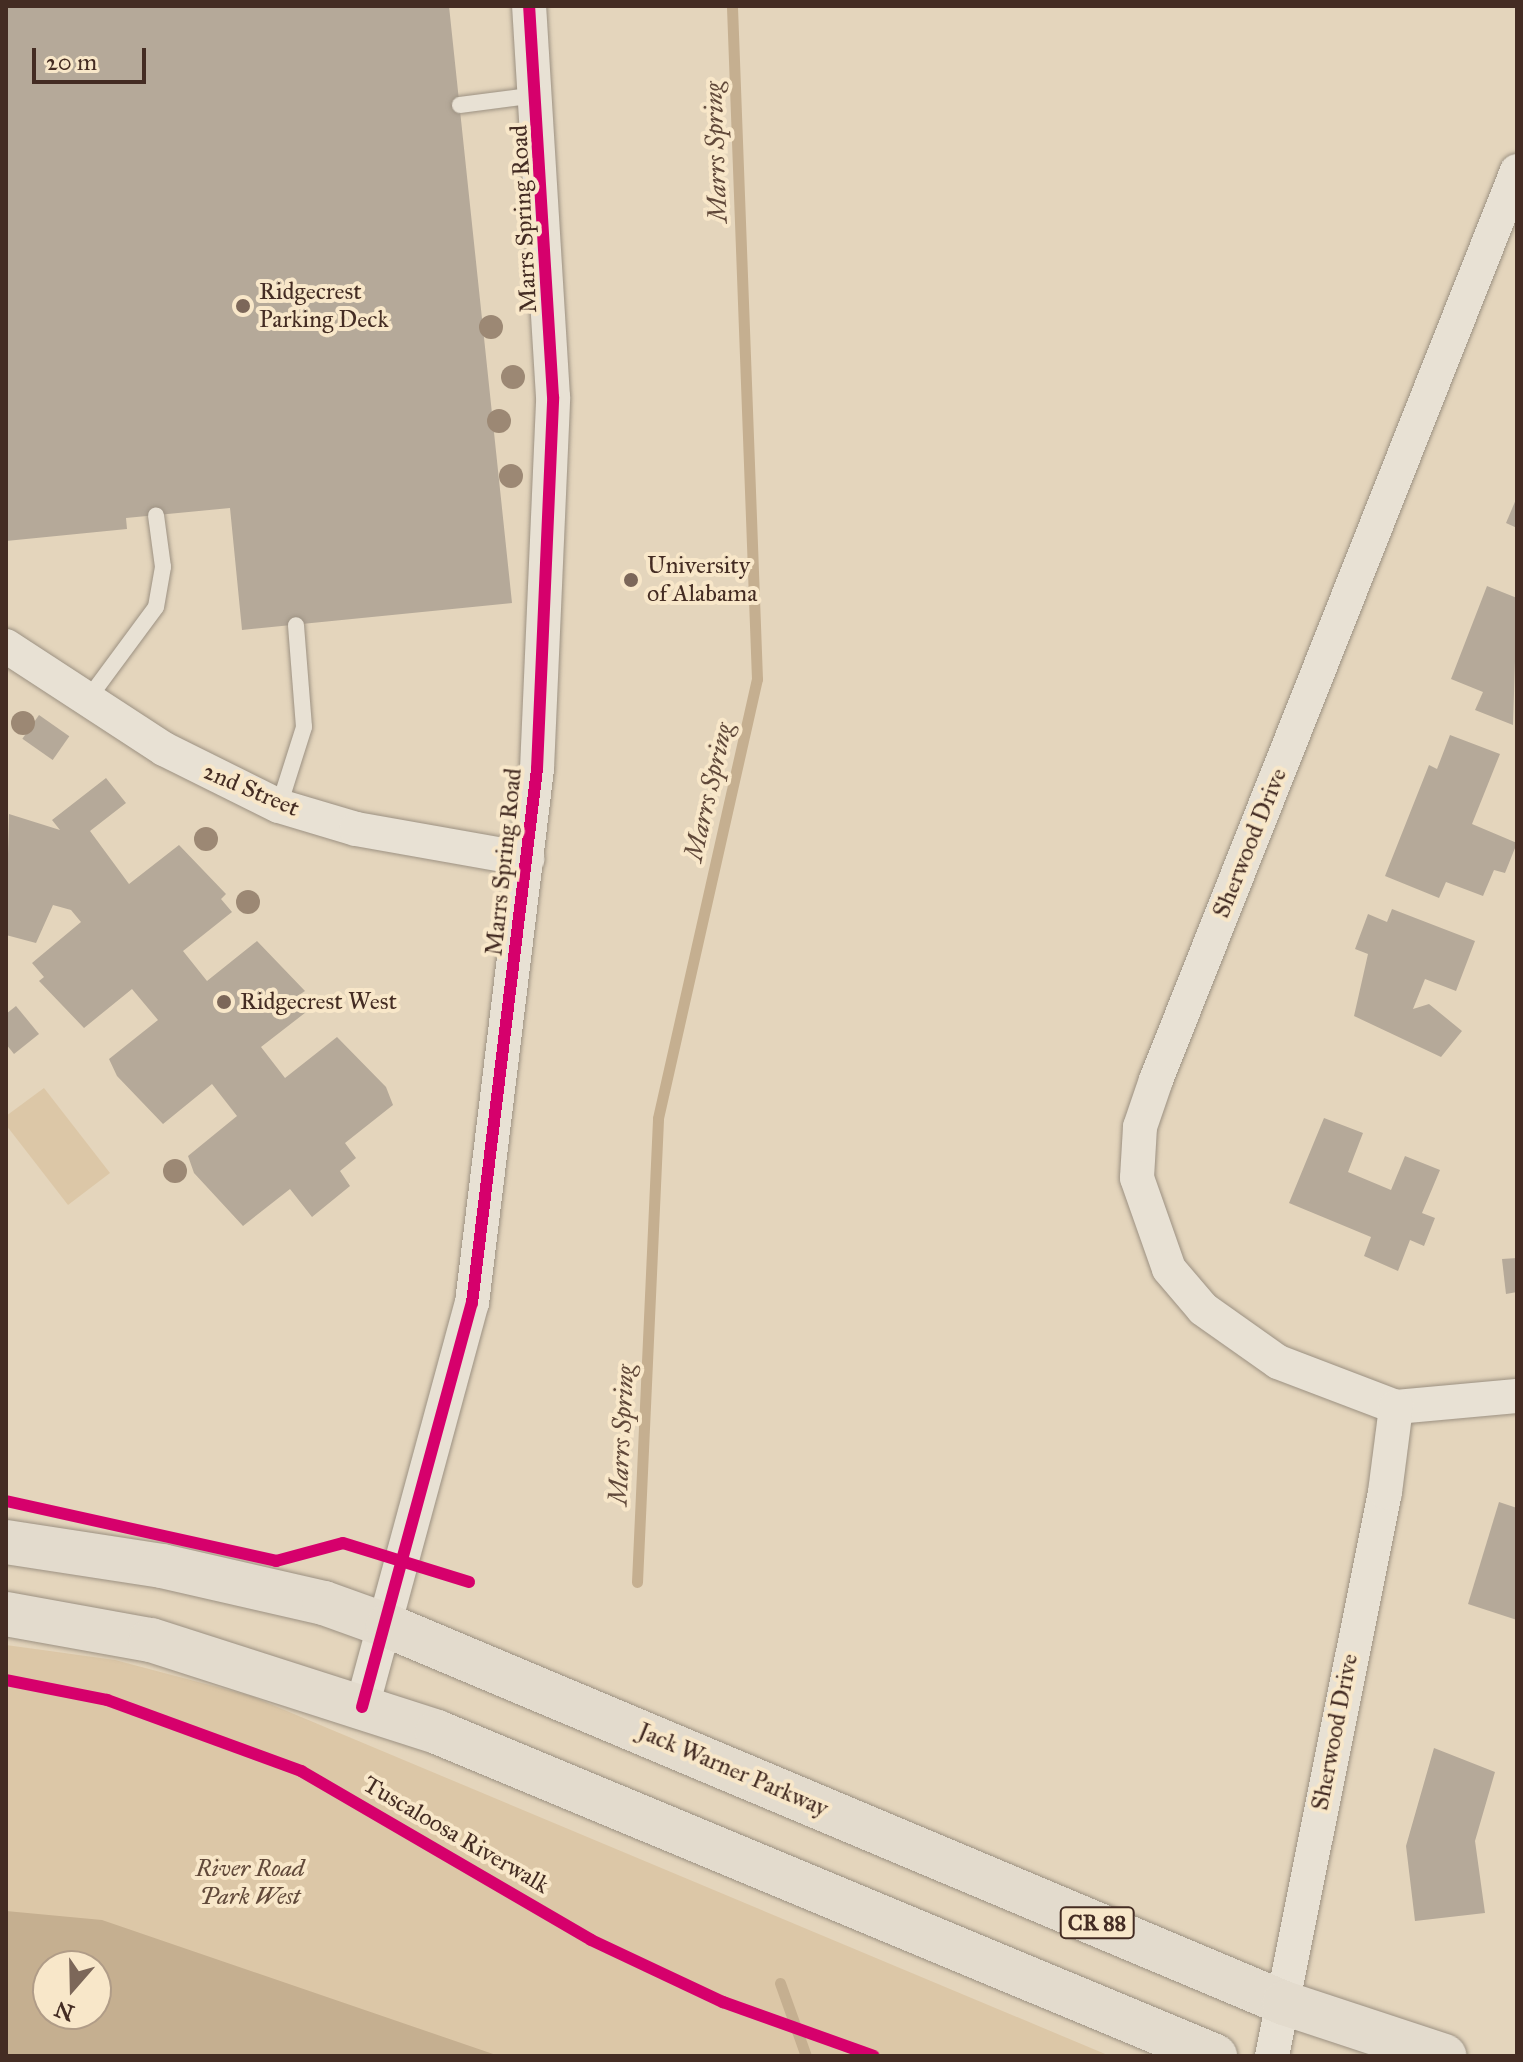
<!DOCTYPE html>
<html>
<head>
<meta charset="utf-8">
<style>
  body { margin:0 }
  #map { position:relative; width:1523px; height:2062px; overflow:hidden; background:#e4d5bc; font-family:"IM FELL Great Primer",serif }
  div>[style] { position:absolute }
  .green>* { inset:0; background:#dcc7a7 }
  .water>* { inset:0; background:#c5af90 }
  .stream>* { height:11px; margin:-5.5px; padding:0 5.5px; transform-origin:5.5px; border-radius:5.5px; background:#c5af90 }
  .building>* { inset:0; background:#b5a999; transform-origin:0 0 }
  .roads { filter:drop-shadow(0 0 2px #9c9182) drop-shadow(0 0 2px #9c9182) }
  .lane>* { height:16px; margin:-8px; padding:0 8px; transform-origin:8px; border-radius:8px; background:#e8e1d4 }
  .street>* { height:34px; margin:-17px; padding:0 17px; transform-origin:17px; border-radius:17px; background:#e8e1d4 }
  .primary>* { height:44px; margin:-22px; padding:0 22px; transform-origin:22px; border-radius:22px; background:#e3dbcd }
  .cycleway>* { height:12px; margin:-6px; padding:0 6px; transform-origin:6px; border-radius:6px; background:#d6006c }
  .trees>* { width:24px; height:24px; margin:-12px; border-radius:50%; background:#9c8874 }
  .dots>* { width:22px; height:22px; translate:-50% -50%; box-sizing:border-box; border:4px solid #f8e7c9; border-radius:50% }
  span { translate:-50% -50%; white-space:nowrap; text-align:center; line-height:1.15; -webkit-text-stroke:8px #f8e7c9; paint-order:stroke }
  .shield-label span { padding:2px 6px; background:#f8e7c9; border:2px solid; border-radius:6px; -webkit-text-stroke-width:0 }
  .shield-label { font-size:22px; color:#442c23; font-weight:700 }
  .street-label { font-size:24px; color:#442c23 }
  .poi-label { font-size:24px; color:#442c23 }
  .left { translate:0 -50%; text-align:left }
  .park-label { font-size:24px; color:#61493a; font-style:italic }
  .water-label { font-size:26px; color:#61493a; font-style:italic }
  .frame { position:absolute; inset:0; border:8px solid #442c23; pointer-events:none }
  .north { position:absolute; left:32px; top:1950px; width:80px; height:80px; box-sizing:border-box; background:#f8e7c9; border:2px solid #b09c87; border-radius:50%; rotate:200deg; font-size:22px; font-weight:700; line-height:32px; text-align:center; color:#442c23 }
  .north::after { content:''; display:block; margin:auto; width:28px; height:36px; background:#7c6759; clip-path:polygon(50% 0,100% 100%,50% 72%,0 100%) }
  .scale { position:absolute; left:32px; top:48px; width:114px; height:36px; box-sizing:border-box; border:4px solid #442c23; border-top:0; padding-left:10px; font-size:24px; line-height:28px; white-space:nowrap; color:#442c23; -webkit-text-stroke:6px #f8e7c9; paint-order:stroke }
</style>
</head>
<body>
<div id="map">
  <div class="green">
    <div style="clip-path:polygon(44px 1088px,110px 1173px,68px 1205px,6px 1125px,6px 1116px)"></div>
    <div style="clip-path:polygon(evenodd,6px 1645px,115px 1660px,251px 1696px,1110px 2056px,6px 2056px,6px 1645px,48px 1966px,96px 1966px,96px 2014px,48px 2014px,48px 1966px)"></div>
  </div>
  <div class="water">
    <div style="clip-path:polygon(evenodd,6px 1911px,102px 1920px,499px 2056px,6px 2056px,6px 1911px,48px 1966px,96px 1966px,96px 2014px,48px 2014px,48px 1966px)"></div>
  </div>
  <div class="stream">
    <div style="left:637px;top:1582px;width:464px;rotate:-87.4deg"></div>
    <div style="left:658px;top:1118px;width:450px;rotate:-77.3deg"></div>
    <div style="left:757px;top:679px;width:673px;rotate:-92.13deg"></div>
    <div style="left:780px;top:1983px;width:77px;rotate:70.4deg"></div>
  </div>
  <div class="building">
    <div style="clip-path:polygon(6px 6px,449px 6px,512px 603px,242px 630px,230px 508px,126px 518px,127px 529px,6px 541px)"></div>
    <div style="clip-path:polygon(1517px 497px,1517px 528px,1506px 523px)"></div>
    <div style="clip-path:polygon(1487px 586px,1517px 598px,1513px 725px,1475px 710px,1483px 692px,1451px 679px)"></div>
    <div style="left:39px;top:715px;width:37px;height:29px;rotate:35deg"></div>
    <div style="clip-path:polygon(1450px 735px,1500px 754px,1472px 824px,1517px 843px,1505px 873px,1494px 870px,1483px 896px,1446px 882px,1439px 898px,1385px 876px,1429px 765px,1437px 769px)"></div>
    <div style="clip-path:polygon(106px 778px,126px 803px,90px 831px,129px 884px,179px 845px,226px 894px,221px 899px,232px 912px,183px 951px,207px 981px,257px 941px,305px 991px,299px 995px,310px 1009px,261px 1047px,285px 1078px,337px 1037px,386px 1087px,393px 1105px,345px 1143px,356px 1158px,340px 1171px,350px 1186px,312px 1217px,290px 1189px,243px 1226px,194px 1173px,188px 1156px,237px 1116px,212px 1084px,163px 1124px,117px 1076px,109px 1059px,158px 1020px,132px 989px,84px 1028px,39px 981px,44px 977px,32px 963px,81px 922px,71px 910px,53px 905px,36px 943px,6px 935px,9px 814px,60px 830px,52px 820px)"></div>
    <div style="clip-path:polygon(1392px 909px,1475px 941px,1456px 991px,1425px 979px,1413px 1009px,1429px 1004px,1462px 1031px,1441px 1057px,1354px 1016px,1368px 954px,1355px 949px,1368px 914px,1387px 922px)"></div>
    <div style="clip-path:polygon(16px 1006px,39px 1034px,14px 1054px,6px 1044px,6px 1014px)"></div>
    <div style="clip-path:polygon(1324px 1118px,1363px 1133px,1348px 1172px,1391px 1190px,1405px 1156px,1440px 1170px,1422px 1213px,1435px 1218px,1424px 1246px,1410px 1240px,1398px 1271px,1364px 1256px,1371px 1237px,1289px 1203px)"></div>
    <div style="clip-path:polygon(1517px 1258px,1517px 1292px,1506px 1294px,1502px 1259px)"></div>
    <div style="clip-path:polygon(1499px 1502px,1517px 1508px,1517px 1620px,1468px 1604px)"></div>
    <div style="clip-path:polygon(1434px 1748px,1495px 1772px,1475px 1841px,1485px 1913px,1415px 1921px,1406px 1846px)"></div>
  </div>
  <div class="roads">
    <div class="lane">
      <div style="left:460px;top:105px;width:78px;rotate:-7.4deg"></div>
      <div style="left:88px;top:699px;width:114px;rotate:-53.5deg"></div>
      <div style="left:156px;top:607px;width:41px;rotate:-80.1deg"></div>
      <div style="left:163px;top:567px;width:52px;rotate:-97.7deg"></div>
      <div style="left:279px;top:806px;width:83px;rotate:-72.4deg"></div>
      <div style="left:304px;top:727px;width:102px;rotate:-94.5deg"></div>
    </div>
    <div class="street">
      <div style="left:1517px;top:171px;width:978px;rotate:111.66deg"></div>
      <div style="left:1156px;top:1080px;width:50px;rotate:108.8deg"></div>
      <div style="left:1140px;top:1127px;width:51px;rotate:93.4deg"></div>
      <div style="left:1137px;top:1178px;width:96px;rotate:70.6deg"></div>
      <div style="left:1169px;top:1269px;width:52px;rotate:49.6deg"></div>
      <div style="left:1203px;top:1309px;width:92px;rotate:35.2deg"></div>
      <div style="left:1278px;top:1362px;width:126px;rotate:20.9deg"></div>
      <div style="left:1396px;top:1407px;width:121px;rotate:-5.2deg"></div>
      <div style="left:6px;top:646px;width:189px;rotate:33.1deg"></div>
      <div style="left:164px;top:749px;width:128px;rotate:26.4deg"></div>
      <div style="left:279px;top:806px;width:80px;rotate:16.6deg"></div>
      <div style="left:356px;top:829px;width:174px;rotate:10deg"></div>
      <div style="left:362px;top:1707px;width:419px;rotate:-74.8deg"></div>
      <div style="left:472px;top:1303px;width:538px;rotate:-83.06deg"></div>
      <div style="left:537px;top:769px;width:372px;rotate:-87.5deg"></div>
      <div style="left:553px;top:397px;width:392px;rotate:-93.5deg"></div>
      <div style="left:1272px;top:2056px;width:575px;rotate:-78.67deg"></div>
      <div style="left:1385px;top:1492px;width:86px;rotate:-82.6deg"></div>
    </div>
    <div class="primary">
      <div style="left:6px;top:1542px;width:158px;rotate:8.7deg"></div>
      <div style="left:162px;top:1566px;width:166px;rotate:12.9deg"></div>
      <div style="left:324px;top:1603px;width:68px;rotate:19.8deg"></div>
      <div style="left:388px;top:1626px;width:972px;rotate:22.82deg"></div>
      <div style="left:1284px;top:2003px;width:169px;rotate:18.3deg"></div>
      <div style="left:6px;top:1614px;width:147px;rotate:10.2deg"></div>
      <div style="left:151px;top:1640px;width:300px;rotate:17.8deg"></div>
      <div style="left:437px;top:1732px;width:843px;rotate:22.61deg"></div>
    </div>
  </div>
  <div class="cycleway">
    <div style="left:6px;top:1501px;width:277px;rotate:12.5deg"></div>
    <div style="left:276px;top:1561px;width:69px;rotate:-15deg"></div>
    <div style="left:343px;top:1543px;width:132px;rotate:17.2deg"></div>
    <div style="left:6px;top:1680px;width:103px;rotate:11.2deg"></div>
    <div style="left:107px;top:1700px;width:207px;rotate:20.1deg"></div>
    <div style="left:301px;top:1771px;width:336px;rotate:30.2deg"></div>
    <div style="left:591px;top:1940px;width:146px;rotate:25.2deg"></div>
    <div style="left:723px;top:2002px;width:160px;rotate:19.7deg"></div>
    <div style="left:362px;top:1707px;width:419px;rotate:-74.8deg"></div>
    <div style="left:472px;top:1303px;width:538px;rotate:-83.06deg"></div>
    <div style="left:537px;top:769px;width:372px;rotate:-87.5deg"></div>
    <div style="left:553px;top:397px;width:392px;rotate:-93.5deg"></div>
  </div>
  <div class="trees">
    <div style="left:491px;top:327px"></div>
    <div style="left:513px;top:377px"></div>
    <div style="left:499px;top:421px"></div>
    <div style="left:511px;top:476px"></div>
    <div style="left:23px;top:723px"></div>
    <div style="left:206px;top:839px"></div>
    <div style="left:248px;top:902px"></div>
    <div style="left:175px;top:1171px"></div>
  </div>
  <div class="dots">
    <div style="left:243px;top:306px;background:#7c6759"></div>
    <div style="left:631px;top:580px;background:#7c6759"></div>
    <div style="left:224px;top:1002px;background:#7c6759"></div>
  </div>
  <div class="shield-label">
    <span style="left:1097px;top:1923px">CR 88</span>
  </div>
  <div class="street-label">
    <span style="left:524px;top:219px;rotate:-93deg">Marrs Spring Road</span>
    <span style="left:251px;top:790px;rotate:23deg">2nd Street</span>
    <span style="left:1250px;top:843px;rotate:-68deg">Sherwood Drive</span>
    <span style="left:504px;top:862px;rotate:-84deg">Marrs Spring Road</span>
    <span style="left:1335px;top:1732px;rotate:-79deg">Sherwood Drive</span>
    <span style="left:733px;top:1770px;rotate:23deg">Jack Warner Parkway</span>
    <span style="left:456px;top:1835px;rotate:30deg">Tuscaloosa Riverwalk</span>
  </div>
  <div class="poi-label">
    <span class="left" style="left:259px;top:306px">Ridgecrest<br>Parking Deck</span>
    <span class="left" style="left:647px;top:580px">University<br>of Alabama</span>
    <span class="left" style="left:240px;top:1002px">Ridgecrest West</span>
  </div>
  <div class="park-label">
    <span style="left:250px;top:1883px">River Road<br>Park West</span>
  </div>
  <div class="water-label">
    <span style="left:716px;top:152px;rotate:-92deg">Marrs Spring</span>
    <span style="left:709px;top:792px;rotate:-77deg">Marrs Spring</span>
    <span style="left:622px;top:1435px;rotate:-87deg">Marrs Spring</span>
  </div>
  <div class="frame"></div>
  <div class="north">N</div>
  <div class="scale">20 m</div>
</div>
</body>
</html>
